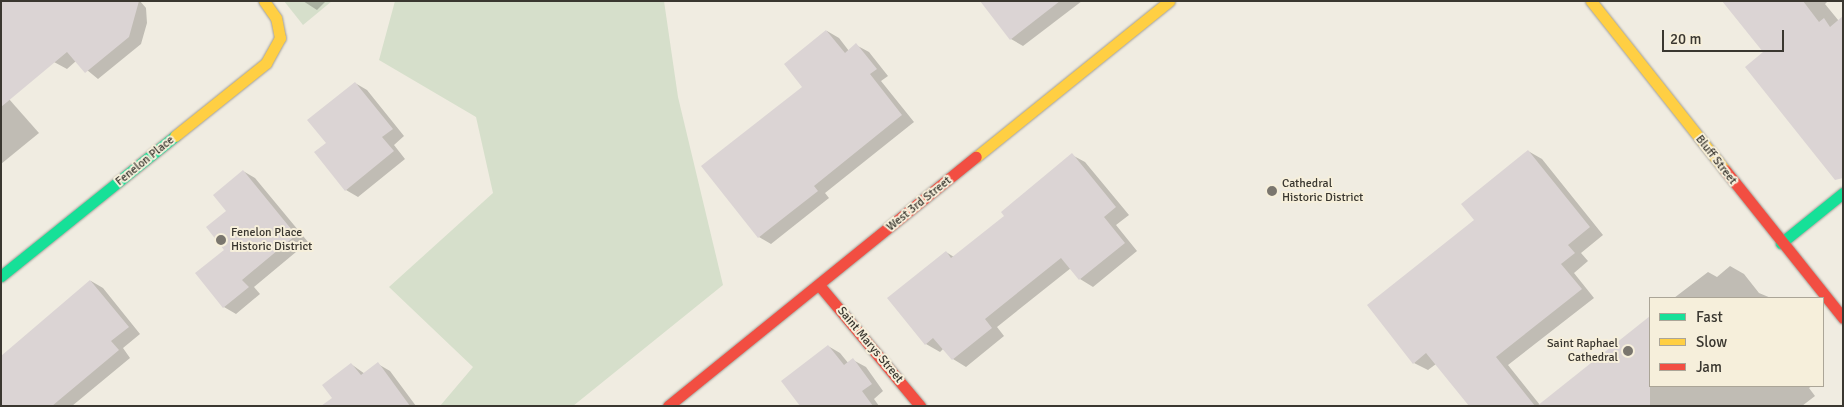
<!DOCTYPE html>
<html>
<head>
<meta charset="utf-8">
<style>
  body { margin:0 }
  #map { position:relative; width:1844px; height:407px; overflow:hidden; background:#f0ece1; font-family:Signika,sans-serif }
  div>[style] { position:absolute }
  .green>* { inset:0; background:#d6dfcb }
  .shadow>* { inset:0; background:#0003 }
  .building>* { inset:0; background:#dbd4d4 }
  .roads { filter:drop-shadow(0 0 1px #a29f97) drop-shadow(0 0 1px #a29f97) }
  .fast>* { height:11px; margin:-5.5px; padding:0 5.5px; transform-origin:5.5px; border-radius:5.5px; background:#16e098 }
  .slow>* { height:11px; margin:-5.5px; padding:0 5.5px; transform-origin:5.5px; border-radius:5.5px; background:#ffcf43 }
  .jam>* { height:11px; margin:-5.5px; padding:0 5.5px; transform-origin:5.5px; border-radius:5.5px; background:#f24e42 }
  .dots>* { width:14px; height:14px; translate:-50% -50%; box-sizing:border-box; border:2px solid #f6efdb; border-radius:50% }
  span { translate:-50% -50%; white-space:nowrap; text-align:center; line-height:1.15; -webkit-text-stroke:4px #f6efdb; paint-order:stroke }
  .street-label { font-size:12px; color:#3a3730 }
  .poi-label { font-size:12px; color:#3a3730 }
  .left { translate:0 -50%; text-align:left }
  .right { translate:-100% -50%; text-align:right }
  .frame { position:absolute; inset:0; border:2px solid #3a3730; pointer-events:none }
  .legend { position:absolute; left:1649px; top:297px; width:175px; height:90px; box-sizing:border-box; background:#f6efdb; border:1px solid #aba597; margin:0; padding:6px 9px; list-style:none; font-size:15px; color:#3a3730 }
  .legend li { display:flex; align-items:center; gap:10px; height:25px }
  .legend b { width:25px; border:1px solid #aba597 }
  .scale { position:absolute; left:1662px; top:30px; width:122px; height:22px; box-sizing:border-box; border:2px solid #3a3730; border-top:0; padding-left:6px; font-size:15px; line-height:18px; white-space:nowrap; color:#3a3730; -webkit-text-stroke:4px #f6efdb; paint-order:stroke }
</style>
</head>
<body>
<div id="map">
  <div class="green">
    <div style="clip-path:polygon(284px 1px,332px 1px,303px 25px)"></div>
    <div style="clip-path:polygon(395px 1px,664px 1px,678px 97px,723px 285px,573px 406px,440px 406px,473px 367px,389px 287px,493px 193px,476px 117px,379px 60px)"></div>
  </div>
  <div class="shadow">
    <div style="clip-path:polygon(12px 1px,140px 1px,146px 8px,147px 23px,141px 44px,98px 79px,76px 61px,67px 69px,54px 62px)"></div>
    <div style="clip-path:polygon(303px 1px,326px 1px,317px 10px)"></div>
    <div style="clip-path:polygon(982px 1px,1082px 1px,1023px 46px,1011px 39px)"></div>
    <div style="clip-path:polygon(1724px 1px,1828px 1px,1825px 4px,1843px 26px,1765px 53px)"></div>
    <div style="clip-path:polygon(827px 31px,839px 38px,849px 51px,856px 45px,869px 52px,888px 76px,881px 81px,914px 122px,825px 193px,829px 198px,771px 244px,759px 237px,703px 167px,804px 87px)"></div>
    <div style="clip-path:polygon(355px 83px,367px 90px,404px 136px,394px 145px,405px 159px,358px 197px,346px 190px,316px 153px,328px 143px)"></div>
    <div style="clip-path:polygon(1px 90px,39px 133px,1px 164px)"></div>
    <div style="clip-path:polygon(1528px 151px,1542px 159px,1603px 235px,1581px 253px,1588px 261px,1574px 273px,1594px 298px,1508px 365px,1540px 405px,1650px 317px,1650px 386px,1812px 386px,1809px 388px,1815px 396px,1802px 406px,1470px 406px,1436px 364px,1428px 370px,1414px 363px,1475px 220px)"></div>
    <div style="clip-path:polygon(1072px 155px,1085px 162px,1129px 215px,1116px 225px,1137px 251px,1093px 287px,1080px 279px,1071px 268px,997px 327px,1004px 336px,966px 367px,953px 359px,943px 349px,940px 352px,926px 344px,889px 298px,946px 252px,954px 257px,1006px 216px)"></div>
    <div style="clip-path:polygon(243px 171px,255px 178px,308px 242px,254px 287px,260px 294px,236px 314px,224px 307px,228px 211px)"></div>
    <div style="clip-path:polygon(1730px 266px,1744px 274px,1759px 293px,1771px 298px,1674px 298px,1708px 272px,1717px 277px)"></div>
    <div style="clip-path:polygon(91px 281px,103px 288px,140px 334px,123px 348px,130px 358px,72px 406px,1px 406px)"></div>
    <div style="clip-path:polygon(828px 346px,840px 353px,849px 364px,853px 360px,866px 367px,883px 391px,874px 399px,879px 406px,802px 406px)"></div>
    <div style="clip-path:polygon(351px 364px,365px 374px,378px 364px,390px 371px,416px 406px,339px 406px)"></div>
  </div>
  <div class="building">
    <div style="clip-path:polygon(1px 1px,139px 1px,129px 37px,85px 73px,67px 52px,1px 107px)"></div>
    <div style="clip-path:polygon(980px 1px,1060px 1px,1010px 40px)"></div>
    <div style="clip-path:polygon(1722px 1px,1803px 1px,1819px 22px,1824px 18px,1830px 27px,1843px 16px,1843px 178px,1835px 180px,1745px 67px,1763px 52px)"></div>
    <div style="clip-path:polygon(826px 30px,845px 53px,856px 43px,877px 69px,870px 74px,902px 115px,814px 186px,818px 191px,758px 238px,701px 166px,802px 87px,784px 64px)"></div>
    <div style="clip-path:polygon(355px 82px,393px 129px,382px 137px,394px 151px,345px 191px,314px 152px,326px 143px,307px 120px)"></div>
    <div style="clip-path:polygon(1528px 150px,1590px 227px,1568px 245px,1575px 253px,1561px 264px,1582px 289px,1496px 357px,1535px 406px,1469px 406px,1426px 353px,1413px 364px,1367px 305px,1474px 220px,1461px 204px)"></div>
    <div style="clip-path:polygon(1072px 153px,1116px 207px,1104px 217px,1125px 243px,1079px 280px,1061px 258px,985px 319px,992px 328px,952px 360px,933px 338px,925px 345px,887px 298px,946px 251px,951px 258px,1004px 216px,1001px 212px)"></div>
    <div style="clip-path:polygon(243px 170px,296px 235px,242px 280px,249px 287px,223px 308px,195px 273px,224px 250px,206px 227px,226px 211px,213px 195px)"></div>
    <div style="clip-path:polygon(90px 280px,129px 327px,111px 341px,119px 350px,52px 406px,1px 406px,1px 356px)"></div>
    <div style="clip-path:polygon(1650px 316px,1650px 406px,1537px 406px)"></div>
    <div style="clip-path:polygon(828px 345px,844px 365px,853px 358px,872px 384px,862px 391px,873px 406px,800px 406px,781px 381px)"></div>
    <div style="clip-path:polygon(378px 362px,410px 406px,321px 406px,332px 398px,322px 385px,351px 363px,361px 375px)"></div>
  </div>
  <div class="roads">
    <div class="fast">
      <div style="left:1781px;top:243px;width:80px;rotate:-38.9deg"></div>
      <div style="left:1px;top:276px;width:223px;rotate:-38.8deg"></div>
    </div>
    <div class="slow">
      <div style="left:1591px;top:1px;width:216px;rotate:51.6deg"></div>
      <div style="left:175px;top:136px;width:117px;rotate:-38.7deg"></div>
      <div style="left:266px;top:63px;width:29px;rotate:-61deg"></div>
      <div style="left:280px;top:38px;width:20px;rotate:-101deg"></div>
      <div style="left:276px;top:18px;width:21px;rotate:-125deg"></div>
      <div style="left:976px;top:157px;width:248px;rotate:-38.9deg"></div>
    </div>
    <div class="jam">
      <div style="left:1725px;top:170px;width:189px;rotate:51.4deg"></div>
      <div style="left:819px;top:285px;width:158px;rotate:50.1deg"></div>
      <div style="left:668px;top:406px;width:396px;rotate:-39deg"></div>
    </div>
  </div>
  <div class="dots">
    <div style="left:1272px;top:191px;background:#7a766e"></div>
    <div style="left:221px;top:240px;background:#7a766e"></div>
    <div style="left:1628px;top:351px;background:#7a766e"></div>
  </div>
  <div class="street-label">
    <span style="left:1716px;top:160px;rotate:52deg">Bluff Street</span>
    <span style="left:145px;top:161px;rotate:-39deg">Fenelon Place</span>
    <span style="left:919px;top:204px;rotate:-39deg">West 3rd Street</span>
    <span style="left:870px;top:345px;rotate:50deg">Saint Marys Street</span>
  </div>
  <div class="poi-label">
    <span class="left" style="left:1282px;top:191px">Cathedral<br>Historic District</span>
    <span class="left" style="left:231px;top:240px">Fenelon Place<br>Historic District</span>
    <span class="right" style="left:1618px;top:351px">Saint Raphael<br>Cathedral</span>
  </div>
  <div class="frame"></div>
  <ul class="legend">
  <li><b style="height:6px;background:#16e098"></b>Fast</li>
  <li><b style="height:6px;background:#ffcf43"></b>Slow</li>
  <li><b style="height:6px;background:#f24e42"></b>Jam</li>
  </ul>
  <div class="scale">20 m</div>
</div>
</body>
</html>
